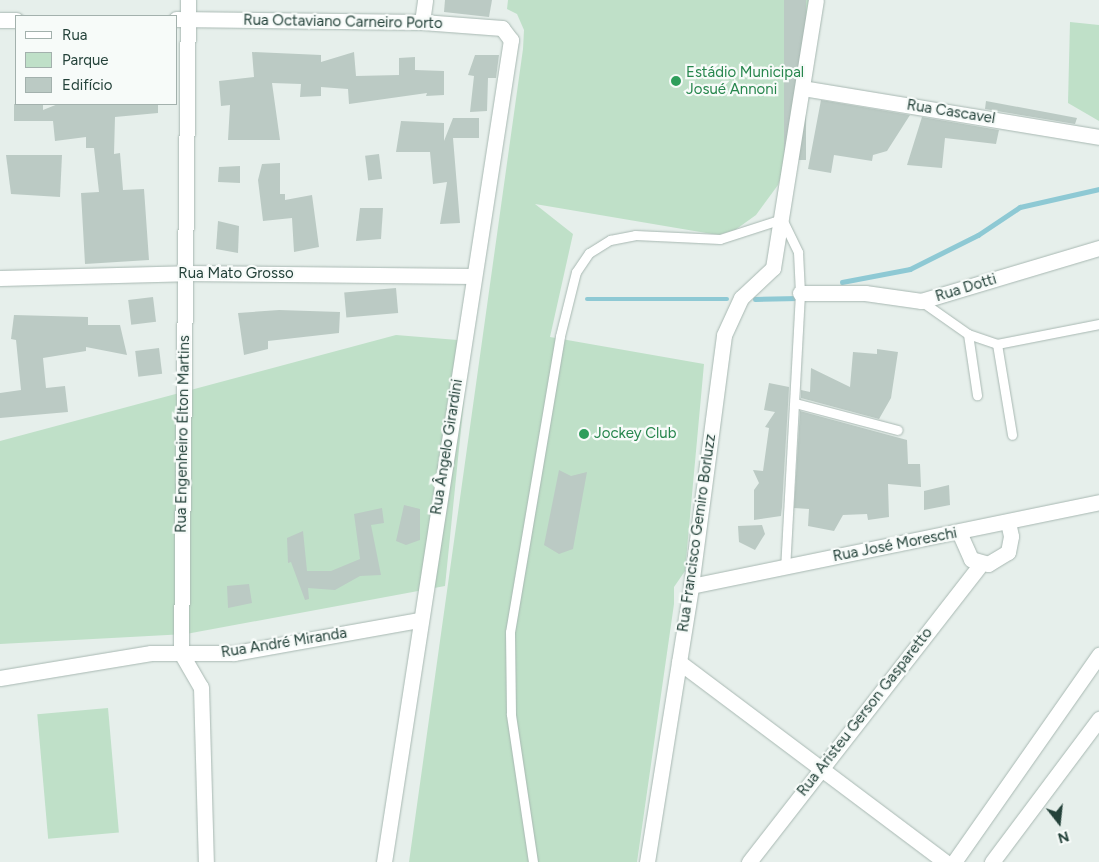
<!DOCTYPE html>
<html>
<head>
<meta charset="utf-8">
<style>
  body { margin:0 }
  #map { position:relative; width:1099px; height:862px; overflow:hidden; background:#e6efeb; font-family:Figtree,sans-serif }
  div>[style] { position:absolute }
  .green>* { inset:0; background:#bfe0c8; transform-origin:0 0 }
  .stream>* { height:4.5px; margin:-2.25px; padding:0 2.25px; transform-origin:2.25px; border-radius:2.25px; background:#8ec9d4 }
  .building>* { inset:0; background:#bbcac4; transform-origin:0 0 }
  .roads { filter:drop-shadow(0 0 1px #a8b8b2) drop-shadow(0 0 1px #a8b8b2) }
  .service>* { height:9px; margin:-4.5px; padding:0 4.5px; transform-origin:4.5px; border-radius:4.5px; background:#fff }
  .minor>* { height:15px; margin:-7.5px; padding:0 7.5px; transform-origin:7.5px; border-radius:7.5px; background:#fff }
  .tertiary>* { height:15px; margin:-7.5px; padding:0 7.5px; transform-origin:7.5px; border-radius:7.5px; background:#fff }
  .dots>* { width:14px; height:14px; translate:-50% -50%; box-sizing:border-box; border:2px solid #f7fbf9; border-radius:50% }
  span { translate:-50% -50%; white-space:nowrap; text-align:center; line-height:1.15; -webkit-text-stroke:4.5px #f7fbf9; paint-order:stroke }
  .street-label { font-size:15px; color:#24423a }
  .leisure-label { font-size:15px; color:#27864d }
  .left { translate:0 -50%; text-align:left }
  .legend { position:absolute; left:15px; top:15px; width:162px; height:90px; box-sizing:border-box; background:#f7fbf9; border:1px solid #a3b1ad; margin:0; padding:6px 9px; list-style:none; font-size:15px; color:#24423a }
  .legend li { display:flex; align-items:center; gap:10px; height:25px }
  .legend b { width:25px; border:1px solid #a3b1ad }
  .north { position:absolute; left:1034px; top:797px; width:50px; height:50px; -webkit-text-stroke:4px #f7fbf9; paint-order:stroke; rotate:164deg; font-size:14px; font-weight:700; line-height:20px; text-align:center; color:#24423a }
  .north::after { content:''; display:block; margin:auto; width:18px; height:22px; background:#24423a; clip-path:polygon(50% 0,100% 100%,50% 72%,0 100%) }
</style>
</head>
<body>
<div id="map">
  <div class="green">
    <div style="clip-path:polygon(508px 0,811px 0,785px 162px,778px 185px,756px 215px,735px 230px,718px 235px,535px 204px,573px 234px,550px 337px,704px 364px,685px 571px,674px 587px,674px 604px,637px 862px,409px 862px,523px 49px,524px 30px,517px 14px,507px 9px)"></div>
    <div style="clip-path:polygon(1070px 22px,1099px 25px,1099px 121px,1068px 103px)"></div>
    <div style="clip-path:polygon(396px 335px,470px 341px,445px 586px,186px 634px,0 644px,0 441px)"></div>
    <div style="left:108px;top:708px;width:125px;height:71px;rotate:85deg"></div>
  </div>
  <div class="stream">
    <div style="left:842px;top:282px;width:69px;rotate:-10.8deg"></div>
    <div style="left:910px;top:269px;width:76px;rotate:-26.6deg"></div>
    <div style="left:978px;top:235px;width:50px;rotate:-33.7deg"></div>
    <div style="left:1020px;top:207px;width:81px;rotate:-12.8deg"></div>
    <div style="left:587px;top:299px;width:140px"></div>
    <div style="left:755px;top:299px;width:43px;rotate:-1.3deg"></div>
  </div>
  <div class="building">
    <div style="clip-path:polygon(445px 0,492px 0,489px 17px,444px 12px)"></div>
    <div style="left:784px;top:0;width:22px;height:160px"></div>
    <div style="clip-path:polygon(252px 52px,321px 55px,321px 62px,354px 52px,356px 76px,399px 75px,399px 58px,415px 57px,415px 70px,444px 71px,444px 95px,426px 96px,427px 93px,349px 104px,348px 89px,321px 87px,321px 96px,300px 97px,301px 84px,272px 83px,280px 140px,228px 140px,230px 105px,221px 106px,219px 81px,254px 77px)"></div>
    <div style="clip-path:polygon(475px 55px,499px 55px,496px 78px,488px 78px,487px 111px,470px 112px,474px 76px,468px 75px)"></div>
    <div style="clip-path:polygon(821px 100px,910px 115px,887px 151px,873px 155px,872px 161px,834px 155px,831px 173px,808px 169px)"></div>
    <div style="clip-path:polygon(986px 101px,1077px 118px,1075px 124px,985px 109px)"></div>
    <div style="clip-path:polygon(14px 104px,43px 104px,43px 110px,58px 104px,158px 104px,158px 113px,115px 117px,114px 154px,120px 153px,123px 190px,144px 189px,149px 260px,85px 264px,81px 193px,99px 192px,94px 148px,86px 148px,86px 137px,55px 141px,53px 121px,14px 121px)"></div>
    <div style="clip-path:polygon(922px 117px,999px 130px,996px 144px,945px 138px,942px 168px,907px 165px)"></div>
    <div style="clip-path:polygon(453px 118px,479px 118px,479px 138px,453px 138px,460px 223px,440px 224px,447px 182px,433px 184px,430px 152px,396px 152px,401px 121px,444px 123px,444px 141px)"></div>
    <div style="left:379px;top:154px;width:25px;height:14px;rotate:83deg"></div>
    <div style="clip-path:polygon(6px 155px,62px 155px,60px 197px,11px 194px)"></div>
    <div style="clip-path:polygon(280px 163px,280px 194px,285px 194px,285px 200px,312px 195px,319px 247px,294px 252px,292px 218px,263px 221px,258px 180px,262px 164px)"></div>
    <div style="clip-path:polygon(240px 166px,240px 183px,218px 182px,219px 167px)"></div>
    <div style="clip-path:polygon(360px 208px,383px 208px,381px 239px,356px 241px)"></div>
    <div style="clip-path:polygon(218px 221px,239px 226px,238px 253px,216px 249px)"></div>
    <div style="left:396px;top:288px;width:25px;height:52px;rotate:85deg"></div>
    <div style="left:153px;top:297px;width:25px;height:25px;rotate:83deg"></div>
    <div style="clip-path:polygon(279px 310px,340px 312px,339px 333px,268px 341px,268px 349px,244px 355px,238px 313px)"></div>
    <div style="clip-path:polygon(14px 315px,88px 317px,88px 325px,120px 325px,127px 355px,86px 347px,86px 351px,43px 358px,46px 388px,65px 386px,68px 412px,0 418px,0 393px,21px 390px,16px 340px,11px 339px)"></div>
    <div style="left:159px;top:348px;width:26px;height:24px;rotate:83deg"></div>
    <div style="clip-path:polygon(877px 349px,898px 352px,891px 398px,879px 419px,801px 398px,801px 390px,810px 392px,811px 368px,850px 387px,853px 352px,877px 354px)"></div>
    <div style="clip-path:polygon(769px 383px,789px 387px,782px 507px,781px 516px,754px 520px,754px 490px,759px 483px,753px 470px,763px 471px,769px 428px,765px 427px,775px 412px,764px 410px)"></div>
    <div style="clip-path:polygon(800px 411px,907px 440px,908px 464px,920px 464px,921px 487px,888px 484px,889px 517px,868px 520px,867px 514px,843px 515px,834px 531px,808px 526px,809px 509px,794px 508px)"></div>
    <div style="clip-path:polygon(559px 470px,571px 476px,587px 472px,573px 549px,559px 554px,544px 545px)"></div>
    <div style="clip-path:polygon(949px 485px,950px 505px,924px 510px,924px 491px)"></div>
    <div style="clip-path:polygon(404px 505px,420px 509px,420px 540px,406px 545px,396px 541px)"></div>
    <div style="clip-path:polygon(382px 508px,384px 523px,371px 525px,381px 575px,360px 576px,335px 590px,308px 588px,309px 599px,305px 600px,291px 562px,288px 563px,287px 538px,303px 531px,307px 571px,331px 571px,360px 559px,354px 514px)"></div>
    <div style="clip-path:polygon(762px 525px,765px 534px,755px 550px,739px 542px,738px 526px)"></div>
    <div style="clip-path:polygon(249px 584px,252px 603px,228px 608px,227px 586px)"></div>
  </div>
  <div class="roads">
    <div class="service">
      <div style="left:921px;top:301px;width:57px;rotate:35.1deg"></div>
      <div style="left:968px;top:334px;width:31px;rotate:19deg"></div>
      <div style="left:997px;top:344px;width:104px;rotate:-11.1deg"></div>
      <div style="left:968px;top:334px;width:62px;rotate:81.6deg"></div>
      <div style="left:997px;top:344px;width:92px;rotate:80.6deg"></div>
      <div style="left:795px;top:403px;width:106px;rotate:14.7deg"></div>
      <div style="left:533px;top:862px;width:150px;rotate:-98.5deg"></div>
      <div style="left:511px;top:714px;width:82px;rotate:-90.7deg"></div>
      <div style="left:510px;top:632px;width:300px;rotate:-80.4deg"></div>
      <div style="left:560px;top:336px;width:66px;rotate:-76deg"></div>
      <div style="left:576px;top:272px;width:23px;rotate:-56deg"></div>
      <div style="left:589px;top:253px;width:25px;rotate:-32deg"></div>
      <div style="left:610px;top:240px;width:25px;rotate:-11deg"></div>
      <div style="left:635px;top:235px;width:85px;rotate:2.7deg"></div>
      <div style="left:720px;top:239px;width:65px;rotate:-17.9deg"></div>
      <div style="left:782px;top:219px;width:37px;rotate:64deg"></div>
      <div style="left:798px;top:252px;width:41px;rotate:87.2deg"></div>
      <div style="left:800px;top:293px;width:274px;rotate:93.1deg"></div>
    </div>
    <div class="minor">
      <div style="left:803px;top:88px;width:300px;rotate:9.4deg"></div>
      <div style="left:0;top:278px;width:186px;rotate:-1.5deg"></div>
      <div style="left:186px;top:273px;width:287px;rotate:0.6deg"></div>
      <div style="left:800px;top:293px;width:65px"></div>
      <div style="left:865px;top:293px;width:57px;rotate:8.1deg"></div>
      <div style="left:921px;top:301px;width:186px;rotate:-16.6deg"></div>
      <div style="left:959px;top:532px;width:30px;rotate:66deg"></div>
      <div style="left:971px;top:559px;width:18px;rotate:16deg"></div>
      <div style="left:988px;top:564px;width:23px;rotate:-31deg"></div>
      <div style="left:1008px;top:552px;width:16px;rotate:-79deg"></div>
      <div style="left:1011px;top:536px;width:14px;rotate:-102deg"></div>
      <div style="left:691px;top:586px;width:417px;rotate:-11.6deg"></div>
      <div style="left:181px;top:653px;width:39px;rotate:60deg"></div>
      <div style="left:201px;top:687px;width:175px;rotate:88.4deg"></div>
      <div style="left:679px;top:662px;width:333px;rotate:36.9deg"></div>
      <div style="left:0;top:678px;width:153px;rotate:-9.4deg"></div>
      <div style="left:151px;top:653px;width:83px"></div>
      <div style="left:234px;top:653px;width:188px;rotate:-10.1deg"></div>
      <div style="left:384px;top:862px;width:832px;rotate:-81.22deg"></div>
      <div style="left:511px;top:40px;width:15px;rotate:-127deg"></div>
      <div style="left:502px;top:28px;width:80px;rotate:-175.7deg"></div>
      <div style="left:647px;top:862px;width:279px;rotate:-80.9deg"></div>
      <div style="left:691px;top:586px;width:253px;rotate:-82.5deg"></div>
      <div style="left:724px;top:335px;width:41px;rotate:-65.3deg"></div>
      <div style="left:741px;top:298px;width:44px;rotate:-43.2deg"></div>
      <div style="left:773px;top:268px;width:271px;rotate:-80.9deg"></div>
      <div style="left:749px;top:862px;width:379px;rotate:-52.1deg"></div>
      <div style="left:954px;top:862px;width:253px;rotate:-55deg"></div>
      <div style="left:992px;top:862px;width:179px;rotate:-53.2deg"></div>
    </div>
    <div class="tertiary">
      <div style="left:176px;top:19px;width:246px;rotate:0.7deg"></div>
      <div style="left:422px;top:22px;width:22px;rotate:-82deg"></div>
      <div style="left:0;top:20px;width:16px"></div>
      <div style="left:181px;top:653px;width:653px;rotate:-89.39deg"></div>
    </div>
  </div>
  <div class="dots">
    <div style="left:676px;top:81px;background:#2e9e5b"></div>
    <div style="left:584px;top:434px;background:#2e9e5b"></div>
  </div>
  <div class="street-label">
    <span style="left:343px;top:22px;rotate:1deg">Rua Octaviano Carneiro Porto</span>
    <span style="left:951px;top:112px;rotate:9deg">Rua Cascavel</span>
    <span style="left:236px;top:274px">Rua Mato Grosso</span>
    <span style="left:966px;top:288px;rotate:-17deg">Rua Dotti</span>
    <span style="left:183px;top:434px;rotate:-89deg">Rua Engenheiro Élton Martins</span>
    <span style="left:447px;top:447px;rotate:-81deg">Rua Ângelo Girardini</span>
    <span style="left:697px;top:533px;rotate:-82deg">Rua Francisco Gemiro Borluzz</span>
    <span style="left:895px;top:545px;rotate:-11deg">Rua José Moreschi</span>
    <span style="left:284px;top:643px;rotate:-9deg">Rua André Miranda</span>
    <span style="left:865px;top:712px;rotate:-52deg">Rua Aristeu Gerson Gasparetto</span>
  </div>
  <div class="leisure-label">
    <span class="left" style="left:686px;top:81px">Estádio Municipal<br>Josué Annoni</span>
    <span class="left" style="left:594px;top:434px">Jockey Club</span>
  </div>
  <ul class="legend">
  <li><b style="height:6px;background:#fff"></b>Rua</li>
  <li><b style="height:14px;background:#bfe0c8"></b>Parque</li>
  <li><b style="height:14px;background:#bbcac4"></b>Edifício</li>
  </ul>
  <div class="north">N</div>
</div>
</body>
</html>
